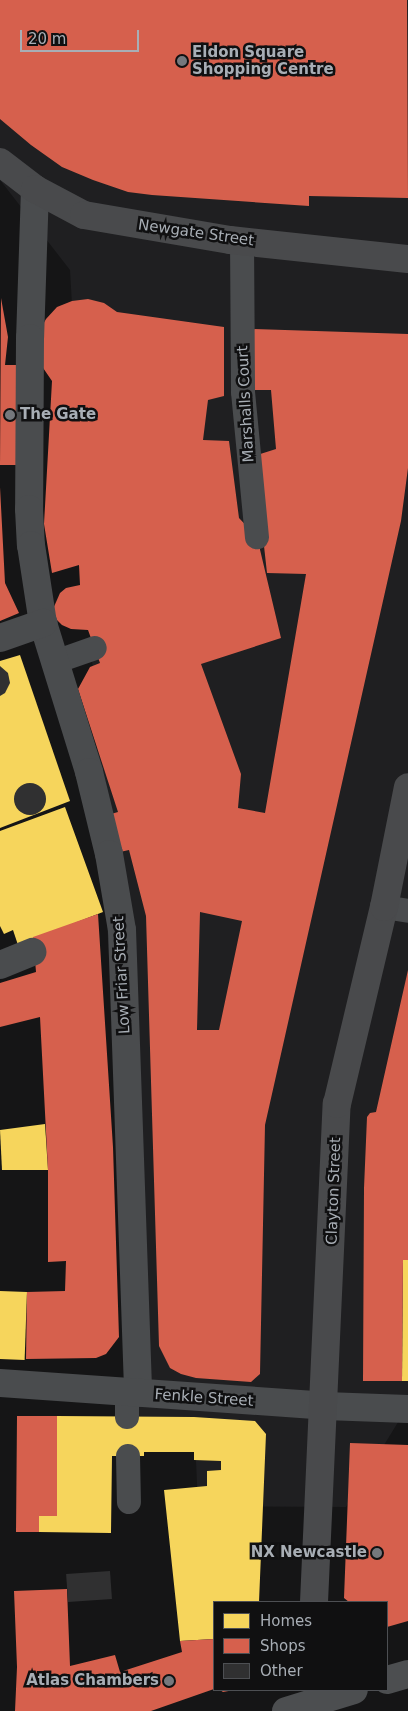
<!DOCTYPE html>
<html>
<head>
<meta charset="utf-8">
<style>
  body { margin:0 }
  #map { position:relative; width:408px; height:1711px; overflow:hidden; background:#151516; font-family:"DejaVu Sans",sans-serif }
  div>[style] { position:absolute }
  .built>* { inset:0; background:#1f1f21 }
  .homes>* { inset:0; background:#f6d55c; transform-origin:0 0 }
  .shops>* { inset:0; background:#d6604d }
  .building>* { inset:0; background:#303031; transform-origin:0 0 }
  .round { border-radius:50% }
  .lane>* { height:24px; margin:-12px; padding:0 12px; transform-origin:12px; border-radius:12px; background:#4a4c4e }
  .street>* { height:28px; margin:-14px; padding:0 14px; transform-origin:14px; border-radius:14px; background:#4a4c4e }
  .secondary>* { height:28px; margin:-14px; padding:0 14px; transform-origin:14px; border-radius:14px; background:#494a4c }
  .primary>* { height:28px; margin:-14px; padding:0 14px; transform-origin:14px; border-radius:14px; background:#4c4e50 }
  .dots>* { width:14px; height:14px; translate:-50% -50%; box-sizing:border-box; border:2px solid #101011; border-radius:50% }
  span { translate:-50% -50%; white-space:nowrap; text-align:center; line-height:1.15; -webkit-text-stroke:5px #101011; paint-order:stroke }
  .poi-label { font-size:15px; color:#a8aeb5; font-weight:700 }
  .left { translate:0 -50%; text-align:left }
  .right { translate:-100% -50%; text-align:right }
  .street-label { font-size:15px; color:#a8aeb5 }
  .legend { position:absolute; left:213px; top:1601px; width:175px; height:90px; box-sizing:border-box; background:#101011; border:1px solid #4d4f53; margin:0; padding:6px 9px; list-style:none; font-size:15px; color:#a8aeb5 }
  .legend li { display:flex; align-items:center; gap:10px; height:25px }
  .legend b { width:25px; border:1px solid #4d4f53 }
  .scale { position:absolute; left:20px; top:30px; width:119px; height:22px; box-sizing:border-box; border:2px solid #a8aeb5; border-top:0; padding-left:6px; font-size:15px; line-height:18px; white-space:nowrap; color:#a8aeb5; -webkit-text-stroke:4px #101011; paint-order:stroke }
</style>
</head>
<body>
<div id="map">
  <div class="built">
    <div style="clip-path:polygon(0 0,408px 0,408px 1406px,346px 1507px,198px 1506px,194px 1417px,135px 1417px,70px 270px,0 180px)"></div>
  </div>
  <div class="homes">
    <div style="clip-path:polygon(20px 655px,70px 801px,0 828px,0 661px)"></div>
    <div style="clip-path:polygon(65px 807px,103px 912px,18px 945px,13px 930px,4px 934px,0 926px,0 831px)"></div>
    <div style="clip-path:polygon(45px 1124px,48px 1170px,2px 1170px,0 1130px)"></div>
    <div style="clip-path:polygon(403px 1260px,408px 1260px,408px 1381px,402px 1381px)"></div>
    <div style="left:0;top:1291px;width:27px;height:68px;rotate:2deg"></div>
    <div style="clip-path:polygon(57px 1416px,194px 1417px,255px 1421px,266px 1434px,259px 1602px,214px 1602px,214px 1639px,180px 1641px,164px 1490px,207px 1486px,207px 1471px,221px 1470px,221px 1461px,194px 1460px,194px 1452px,144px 1452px,144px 1456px,112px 1456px,111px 1533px,39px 1532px,39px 1516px,57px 1516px)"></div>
  </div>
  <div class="shops">
    <div style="clip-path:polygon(0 0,407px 0,408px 198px,309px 196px,309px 206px,152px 195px,128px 192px,93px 180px,62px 167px,31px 145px,0 119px)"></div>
    <div style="clip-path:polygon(1px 298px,8px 337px,5px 365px,21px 365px,17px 465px,0 465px)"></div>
    <div style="clip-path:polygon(evenodd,88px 299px,104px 303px,117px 312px,224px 327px,224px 396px,208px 400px,203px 440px,229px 441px,239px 518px,257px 537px,281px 638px,201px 664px,241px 774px,238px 808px,265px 813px,306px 574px,267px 573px,254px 456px,276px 449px,271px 390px,251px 390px,251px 329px,408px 334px,408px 468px,401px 521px,265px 1125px,260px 1374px,251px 1382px,196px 1378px,181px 1374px,170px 1368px,159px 1346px,146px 916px,129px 850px,120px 852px,111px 814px,118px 812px,78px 689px,90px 667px,100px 663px,88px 630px,71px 629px,62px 625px,56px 619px,53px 609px,60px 593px,66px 588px,80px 585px,79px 565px,52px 573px,44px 524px,52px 381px,39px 362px,39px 332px,46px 319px,57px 307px,72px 301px,88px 299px,200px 912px,242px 921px,219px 1030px,197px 1030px,200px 912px)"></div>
    <div style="clip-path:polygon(0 487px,5px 583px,19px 613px,0 621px)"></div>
    <div style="clip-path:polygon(98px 914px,113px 1147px,119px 1337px,106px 1354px,96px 1358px,26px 1359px,27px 1292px,65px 1291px,66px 1261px,48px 1262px,48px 1170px,40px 1017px,0 1027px,0 983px,36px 972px,33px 937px)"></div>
    <div style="clip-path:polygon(408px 970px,408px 1260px,403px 1260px,402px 1381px,363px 1381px,364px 1188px,367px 1117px,370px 1113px,376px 1112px)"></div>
    <div style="clip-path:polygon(17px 1416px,57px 1416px,57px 1516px,39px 1516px,39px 1532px,16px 1532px)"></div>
    <div style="clip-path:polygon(350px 1443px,408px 1445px,408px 1621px,387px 1627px,387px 1602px,349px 1602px,344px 1598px)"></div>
    <div style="clip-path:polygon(67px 1589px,70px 1666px,115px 1655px,120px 1672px,182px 1652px,180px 1641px,214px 1639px,214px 1689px,151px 1711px,15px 1711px,17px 1667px,14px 1591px)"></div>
    <div style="clip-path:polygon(220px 1690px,234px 1690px,223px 1692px)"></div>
  </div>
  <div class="building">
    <div style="clip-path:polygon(0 666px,8px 673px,10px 683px,5px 693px,0 696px)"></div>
    <div class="round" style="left:14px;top:783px;width:32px;height:32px"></div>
    <div style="left:110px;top:1571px;width:28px;height:44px;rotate:86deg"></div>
  </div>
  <div class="lane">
    <div style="left:242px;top:241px;width:151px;rotate:89.6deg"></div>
    <div style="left:243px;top:392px;width:146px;rotate:84.5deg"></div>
    <div style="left:55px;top:662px;width:42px;rotate:-19.3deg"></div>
    <div style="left:384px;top:907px;width:24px;rotate:9deg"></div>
    <div style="left:127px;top:1393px;width:24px;rotate:90deg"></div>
    <div style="left:128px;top:1456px;width:46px;rotate:88.8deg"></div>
  </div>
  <div class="street">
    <div style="left:35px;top:189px;width:149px;rotate:91.9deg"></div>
    <div style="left:30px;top:338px;width:171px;rotate:90.3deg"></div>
    <div style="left:29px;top:509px;width:36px;rotate:87deg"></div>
    <div style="left:31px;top:545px;width:79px;rotate:81.3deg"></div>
    <div style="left:43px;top:623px;width:156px;rotate:72.8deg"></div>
    <div style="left:89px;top:772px;width:84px;rotate:76.3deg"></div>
    <div style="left:109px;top:854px;width:77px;rotate:80.3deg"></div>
    <div style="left:122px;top:930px;width:463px;rotate:88deg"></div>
    <div style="left:0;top:638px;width:46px;rotate:-19.2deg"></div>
    <div style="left:0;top:965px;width:35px;rotate:-22deg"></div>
    <div style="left:0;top:1383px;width:326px;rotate:4deg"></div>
    <div style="left:325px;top:1406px;width:83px;rotate:2.1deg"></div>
  </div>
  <div class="secondary">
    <div style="left:0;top:162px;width:44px;rotate:37.6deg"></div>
    <div style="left:35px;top:189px;width:55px;rotate:28deg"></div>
    <div style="left:84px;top:215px;width:148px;rotate:9.7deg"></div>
    <div style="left:230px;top:240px;width:179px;rotate:6.1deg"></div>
    <div style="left:314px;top:1602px;width:499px;rotate:-87.4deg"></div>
    <div style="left:337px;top:1104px;width:203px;rotate:-76.6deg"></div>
    <div style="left:384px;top:907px;width:122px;rotate:-78.7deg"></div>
  </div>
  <div class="primary">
    <div style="left:387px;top:1680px;width:22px;rotate:-16deg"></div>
    <div style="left:286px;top:1711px;width:71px;rotate:-17.2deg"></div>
  </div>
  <div class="dots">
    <div style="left:182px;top:61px;background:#75787d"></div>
    <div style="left:10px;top:415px;background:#75787d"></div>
    <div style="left:377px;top:1553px;background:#75787d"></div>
    <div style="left:169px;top:1681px;background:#75787d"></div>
  </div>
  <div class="poi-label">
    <span class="left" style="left:192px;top:61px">Eldon Square<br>Shopping Centre</span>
    <span class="left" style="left:20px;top:415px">The Gate</span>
    <span class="right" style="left:367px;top:1553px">NX Newcastle</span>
    <span class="right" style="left:159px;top:1681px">Atlas Chambers</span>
  </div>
  <div class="street-label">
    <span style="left:196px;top:233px;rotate:8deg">Newgate Street</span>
    <span style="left:246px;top:404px;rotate:-93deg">Marshalls Court</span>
    <span style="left:122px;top:975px;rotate:-93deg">Low Friar Street</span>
    <span style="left:334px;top:1191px;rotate:-88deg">Clayton Street</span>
    <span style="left:204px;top:1398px;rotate:4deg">Fenkle Street</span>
  </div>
  <ul class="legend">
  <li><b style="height:14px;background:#f6d55c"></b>Homes</li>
  <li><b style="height:14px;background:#d6604d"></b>Shops</li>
  <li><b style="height:14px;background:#303031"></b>Other</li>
  </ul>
  <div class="scale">20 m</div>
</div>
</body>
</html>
